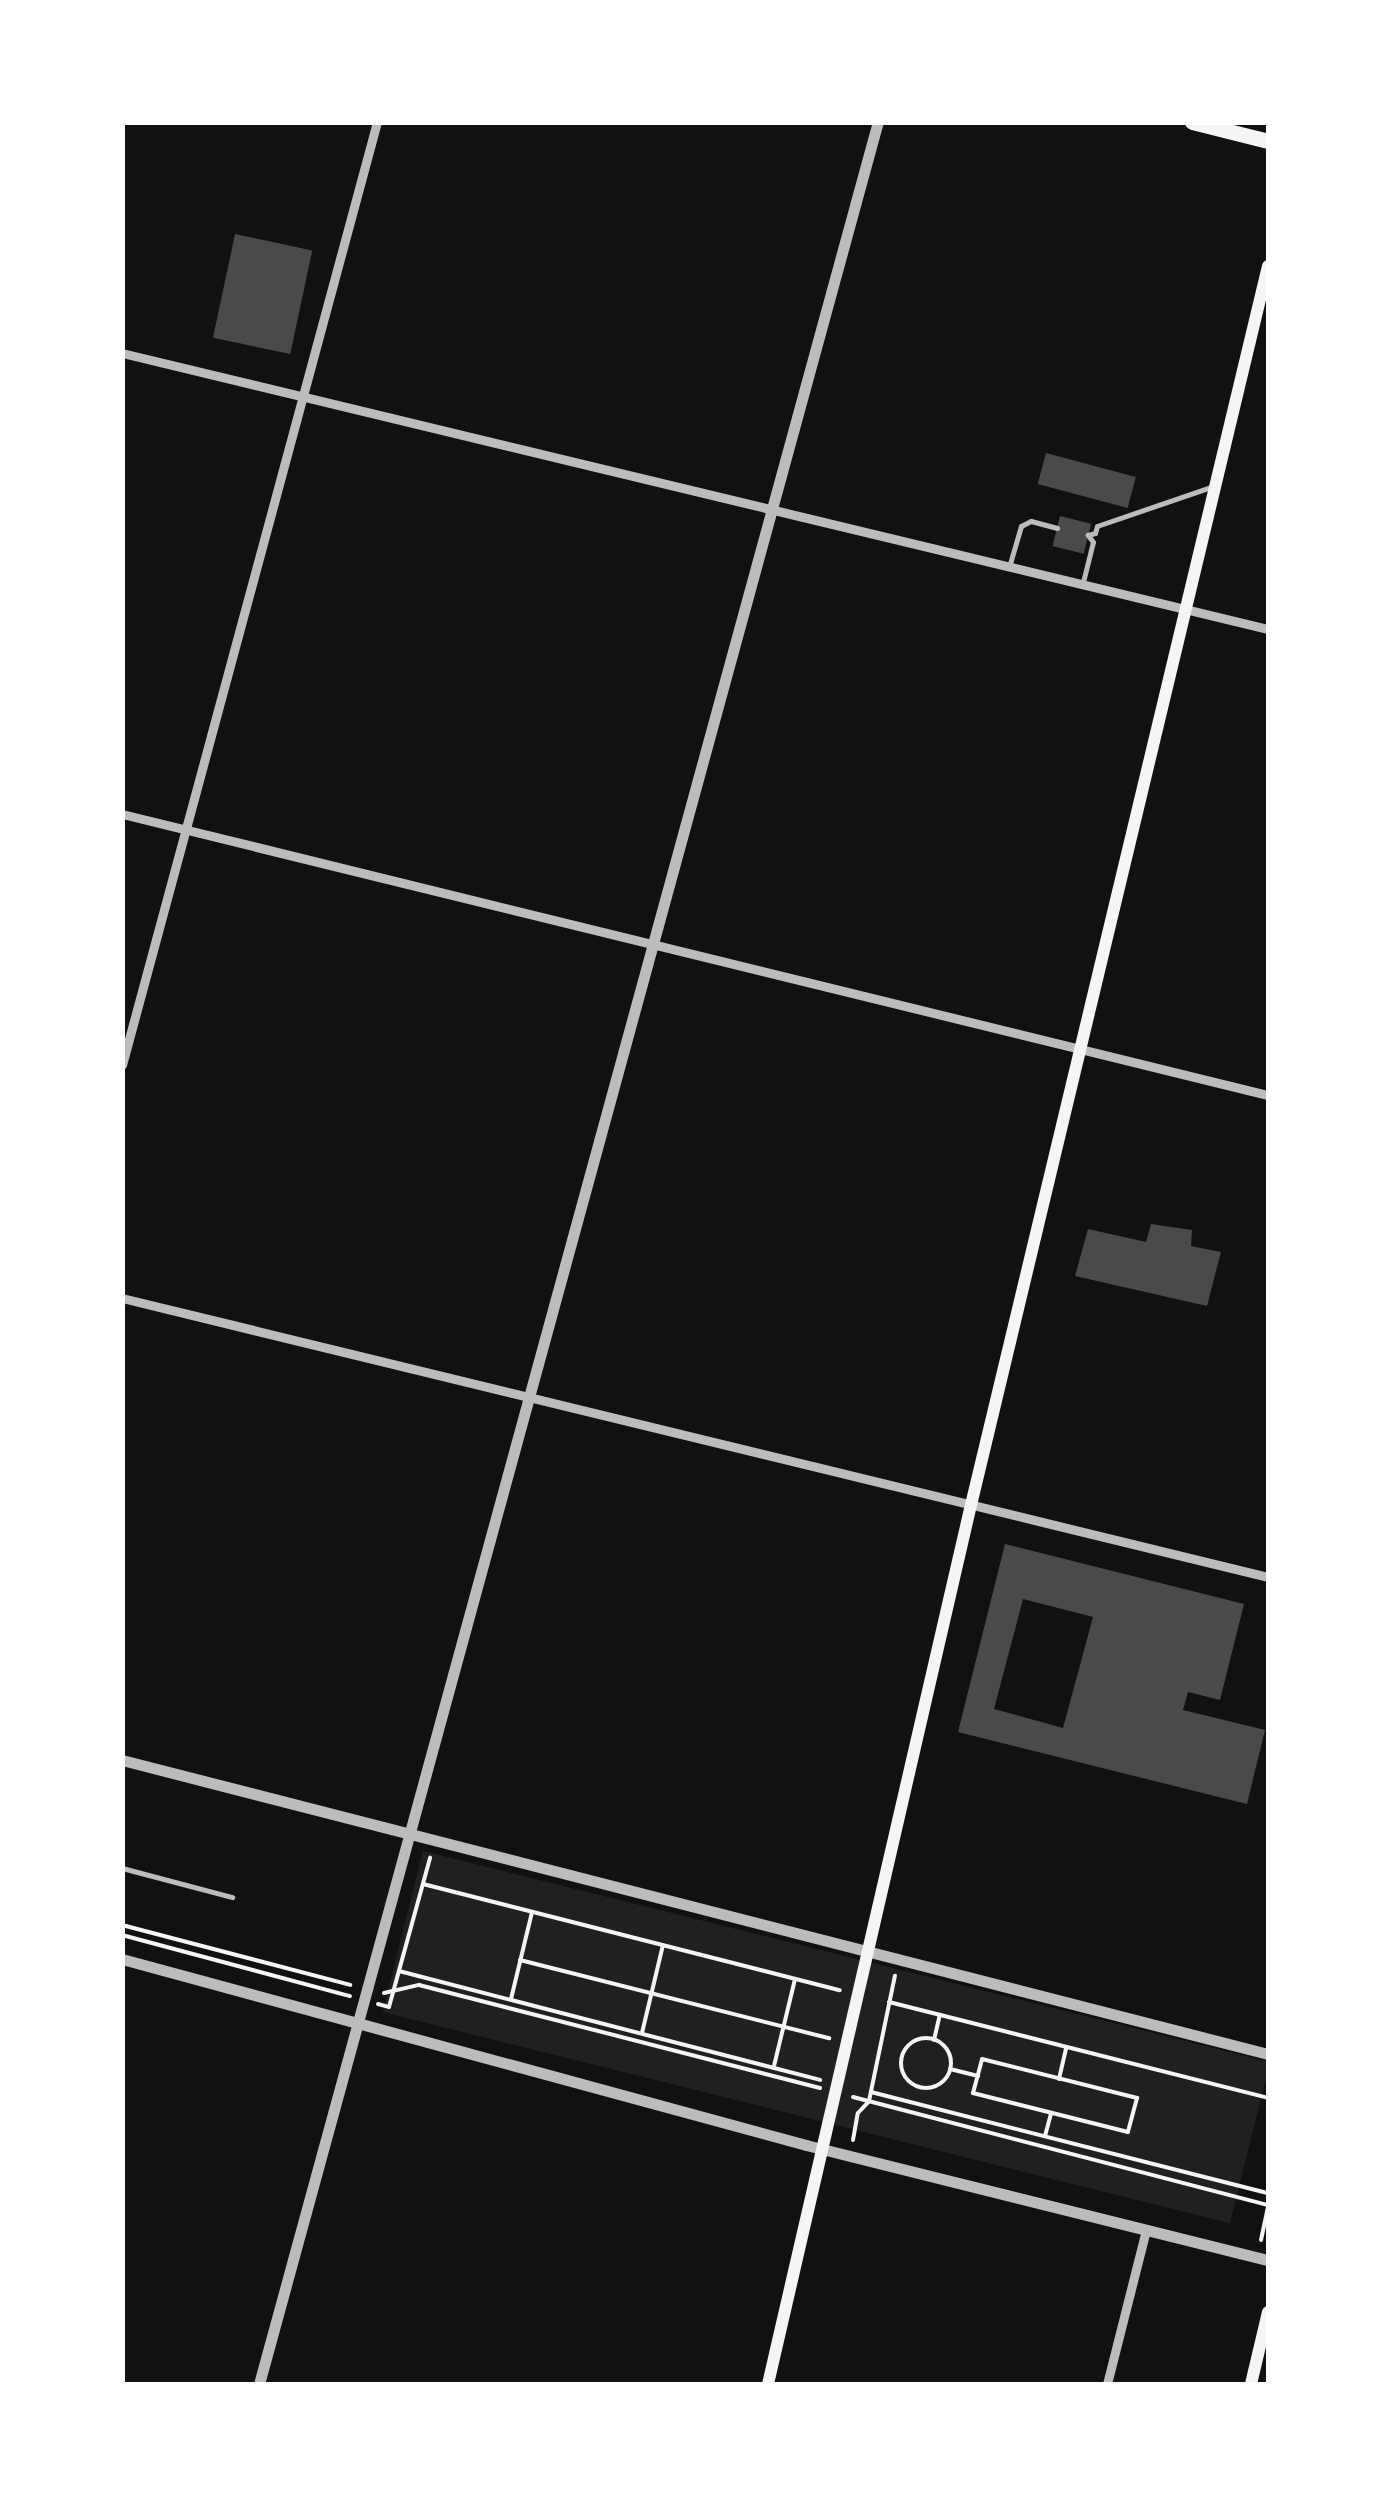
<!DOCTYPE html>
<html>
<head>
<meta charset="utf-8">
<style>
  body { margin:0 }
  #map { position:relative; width:1391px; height:2507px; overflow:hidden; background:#111; font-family:Signika,sans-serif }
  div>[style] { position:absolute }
  .green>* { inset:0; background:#202020; transform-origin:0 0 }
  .building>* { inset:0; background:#4a4a4a; transform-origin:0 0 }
  .path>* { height:4px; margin:-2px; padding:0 2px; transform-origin:2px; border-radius:2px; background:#f5f5f5 }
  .path>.ring { margin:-2px; padding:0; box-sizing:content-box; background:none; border:4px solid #f5f5f5; border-radius:50% }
  .service>* { height:5px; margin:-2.5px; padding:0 2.5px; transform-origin:2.5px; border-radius:2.5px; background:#bcbcbc }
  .minor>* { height:9px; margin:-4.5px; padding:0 4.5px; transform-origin:4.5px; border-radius:4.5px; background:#bcbcbc }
  .tertiary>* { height:11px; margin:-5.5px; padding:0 5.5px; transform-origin:5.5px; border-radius:5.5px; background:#bcbcbc }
  .secondary>* { height:12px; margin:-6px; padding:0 6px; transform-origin:6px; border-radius:6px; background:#f5f5f5 }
  .primary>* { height:15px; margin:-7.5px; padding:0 7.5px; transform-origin:7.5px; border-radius:7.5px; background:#f5f5f5 }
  span { translate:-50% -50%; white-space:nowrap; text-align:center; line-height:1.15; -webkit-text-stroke:9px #fff; paint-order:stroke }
  .frame { position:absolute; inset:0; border:125px solid #fff; pointer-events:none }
</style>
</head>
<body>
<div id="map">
  <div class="green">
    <div style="left:423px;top:1851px;width:873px;height:166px;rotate:14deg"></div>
  </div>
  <div class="building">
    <div style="left:235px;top:234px;width:79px;height:106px;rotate:12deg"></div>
    <div style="left:1046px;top:453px;width:93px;height:32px;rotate:15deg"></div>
    <div style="left:1060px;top:516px;width:32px;height:31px;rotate:14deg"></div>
    <div style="clip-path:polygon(1151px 1224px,1192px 1230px,1191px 1246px,1221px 1252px,1207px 1306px,1075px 1276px,1088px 1229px,1146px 1242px)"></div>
    <div style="clip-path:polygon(evenodd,1005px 1544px,1244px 1604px,1220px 1700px,1188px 1692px,1183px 1710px,1265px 1730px,1247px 1804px,958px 1732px,1005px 1544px,1023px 1599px,1093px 1617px,1063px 1728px,994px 1709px,1023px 1599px)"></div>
  </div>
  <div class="path">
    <div style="left:423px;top:1884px;width:430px;rotate:14.3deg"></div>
    <div style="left:122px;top:1925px;width:236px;rotate:14.7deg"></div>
    <div style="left:122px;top:1935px;width:236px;rotate:15deg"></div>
    <div style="left:520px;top:1960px;width:319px;rotate:14.2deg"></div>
    <div style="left:399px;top:1971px;width:435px;rotate:14.5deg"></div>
    <div style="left:384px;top:1993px;width:36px;rotate:-13deg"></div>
    <div style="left:419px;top:1985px;width:414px;rotate:14.4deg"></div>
    <div style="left:511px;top:1999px;width:89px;rotate:-76.4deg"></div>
    <div style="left:889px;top:2002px;width:391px;rotate:14.2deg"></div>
    <div style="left:378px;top:2004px;width:11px;rotate:15deg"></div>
    <div style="left:389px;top:2007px;width:155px;rotate:-74.6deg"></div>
    <div style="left:642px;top:2033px;width:90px;rotate:-76.6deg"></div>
    <div class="ring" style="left:901px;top:2038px;width:46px;height:46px"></div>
    <div style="left:934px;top:2040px;width:26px;rotate:-77deg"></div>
    <div style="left:982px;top:2059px;width:160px;rotate:14.1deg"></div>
    <div style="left:1137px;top:2098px;width:35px;rotate:105deg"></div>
    <div style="left:1128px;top:2132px;width:160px;rotate:-165.9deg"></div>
    <div style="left:973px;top:2093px;width:35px;rotate:-75deg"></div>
    <div style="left:774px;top:2066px;width:89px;rotate:-76.4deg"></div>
    <div style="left:950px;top:2069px;width:29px;rotate:14deg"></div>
    <div style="left:1059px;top:2079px;width:31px;rotate:-77deg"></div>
    <div style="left:871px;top:2092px;width:410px;rotate:14.3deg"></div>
    <div style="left:853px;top:2097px;width:429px;rotate:14.6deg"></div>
    <div style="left:1045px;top:2136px;width:24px;rotate:-75deg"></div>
    <div style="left:853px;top:2140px;width:27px;rotate:-80deg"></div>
    <div style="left:858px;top:2113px;width:16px;rotate:-47deg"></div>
    <div style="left:869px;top:2101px;width:128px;rotate:-78.3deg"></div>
    <div style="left:1261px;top:2240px;width:35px;rotate:-78deg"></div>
  </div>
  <div class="service">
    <div style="left:1009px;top:567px;width:43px;rotate:-73.7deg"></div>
    <div style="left:1021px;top:526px;width:11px;rotate:-27deg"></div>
    <div style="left:1031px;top:521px;width:27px;rotate:15deg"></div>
    <div style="left:1082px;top:586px;width:45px;rotate:-76deg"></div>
    <div style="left:1093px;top:542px;width:9px;rotate:-126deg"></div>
    <div style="left:1088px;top:535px;width:7px;rotate:-16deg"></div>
    <div style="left:1095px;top:533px;width:7px;rotate:-74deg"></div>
    <div style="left:1097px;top:526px;width:120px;rotate:-18.9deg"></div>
    <div style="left:122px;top:1868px;width:114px;rotate:14.8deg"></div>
  </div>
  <div class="minor">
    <div style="left:122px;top:353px;width:1179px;rotate:13.54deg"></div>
    <div style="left:122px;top:814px;width:1180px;rotate:13.78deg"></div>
    <div style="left:122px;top:1065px;width:977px;rotate:-74.87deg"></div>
    <div style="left:122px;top:1298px;width:1179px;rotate:13.68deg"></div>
    <div style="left:1107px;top:2384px;width:159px;rotate:-75.8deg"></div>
  </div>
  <div class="tertiary">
    <div style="left:122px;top:1760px;width:1183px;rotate:14.39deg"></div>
    <div style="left:122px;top:1959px;width:709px;rotate:15.21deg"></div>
    <div style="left:806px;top:2145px;width:476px;rotate:14deg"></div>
    <div style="left:259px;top:2384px;width:2345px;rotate:-74.7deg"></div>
  </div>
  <div class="secondary">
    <div style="left:768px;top:2384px;width:902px;rotate:-77deg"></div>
    <div style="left:971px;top:1505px;width:1274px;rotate:-76.52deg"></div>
    <div style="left:1251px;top:2384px;width:74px;rotate:-76.7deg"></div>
  </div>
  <div class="primary">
    <div style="left:1192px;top:122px;width:78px;rotate:14deg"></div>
  </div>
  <div class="frame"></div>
</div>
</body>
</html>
